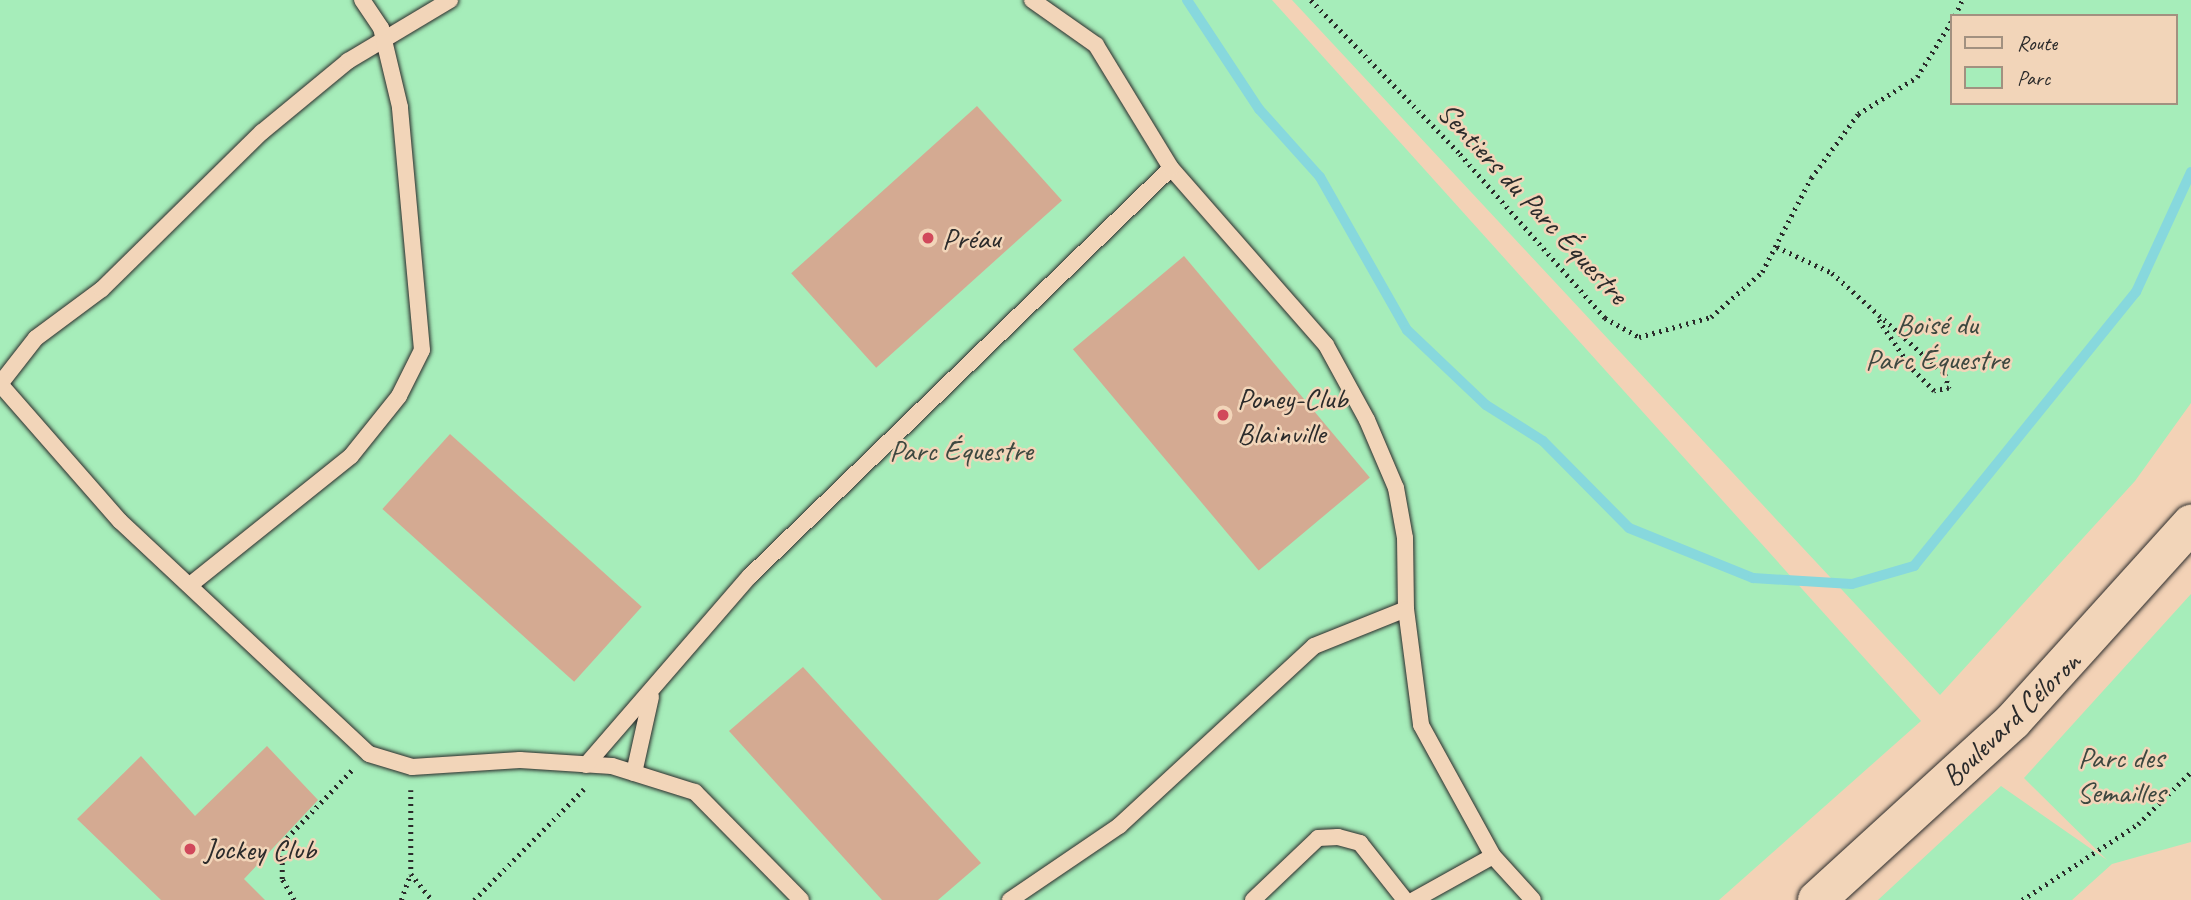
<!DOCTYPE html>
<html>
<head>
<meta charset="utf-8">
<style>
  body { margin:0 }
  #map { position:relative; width:2191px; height:900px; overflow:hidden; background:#f3d2b6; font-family:Caveat,sans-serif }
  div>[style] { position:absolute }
  .green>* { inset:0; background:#a6edba }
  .stream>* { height:10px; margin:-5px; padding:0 5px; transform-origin:5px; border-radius:5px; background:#87d8dd }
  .building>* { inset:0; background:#d4aa92; transform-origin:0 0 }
  .path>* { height:4.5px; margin-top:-2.25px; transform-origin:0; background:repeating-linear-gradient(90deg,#2b2b2b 0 2px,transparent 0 7px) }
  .roads { filter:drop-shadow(0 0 2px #2b2b2b) drop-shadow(0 0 2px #2b2b2b) }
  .service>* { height:16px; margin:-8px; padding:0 8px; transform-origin:8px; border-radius:8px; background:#f2d5b9 }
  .tertiary>* { height:38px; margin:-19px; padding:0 19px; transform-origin:19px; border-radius:19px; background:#f2d5b9 }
  .dots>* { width:19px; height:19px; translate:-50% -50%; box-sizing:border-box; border:4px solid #f2d5b9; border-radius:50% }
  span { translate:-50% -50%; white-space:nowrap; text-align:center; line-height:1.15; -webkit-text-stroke:5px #f2d5b9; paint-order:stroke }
  .street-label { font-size:30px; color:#2b2b2b }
  .poi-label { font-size:30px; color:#2b2b2b }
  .left { translate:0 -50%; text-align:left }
  .park-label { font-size:30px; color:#3d4840 }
  .legend { position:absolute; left:1950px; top:14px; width:228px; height:91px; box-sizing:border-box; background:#f2d5b9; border:2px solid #a29180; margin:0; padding:9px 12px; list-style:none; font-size:21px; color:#2b2b2b }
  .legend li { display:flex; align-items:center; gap:14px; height:35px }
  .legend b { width:35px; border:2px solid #a29180 }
</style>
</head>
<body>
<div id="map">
  <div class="green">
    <div style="clip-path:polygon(0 0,1272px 0,1921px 721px,1719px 900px,0 900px)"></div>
    <div style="clip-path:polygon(evenodd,1292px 0,2191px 0,2191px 403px,2135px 481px,1940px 695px,1292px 0,1951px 16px,2175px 16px,2175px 103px,1951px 103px,1951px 16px)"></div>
    <div style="clip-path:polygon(2191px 594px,2191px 842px,2112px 864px,2072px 900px,1878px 900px,2001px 786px,2107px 860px,2024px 778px)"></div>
  </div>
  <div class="stream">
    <div style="left:1187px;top:0;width:131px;rotate:56.6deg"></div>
    <div style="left:1259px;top:109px;width:91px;rotate:48.1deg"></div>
    <div style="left:1320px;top:177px;width:176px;rotate:60.4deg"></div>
    <div style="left:1407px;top:330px;width:109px;rotate:43.5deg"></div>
    <div style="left:1486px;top:405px;width:67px;rotate:32.3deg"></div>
    <div style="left:1543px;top:441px;width:122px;rotate:45.3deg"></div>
    <div style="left:1629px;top:528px;width:134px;rotate:22deg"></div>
    <div style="left:1753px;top:578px;width:99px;rotate:3.5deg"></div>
    <div style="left:1852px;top:584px;width:65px;rotate:-16.2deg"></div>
    <div style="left:1914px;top:566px;width:353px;rotate:-51deg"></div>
    <div style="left:2136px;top:292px;width:132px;rotate:-65.4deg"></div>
  </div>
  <div class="building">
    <div style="left:977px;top:106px;width:127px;height:250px;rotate:48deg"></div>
    <div style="left:1184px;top:256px;width:289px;height:145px;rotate:50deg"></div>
    <div style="left:450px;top:434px;width:258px;height:101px;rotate:42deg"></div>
    <div style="clip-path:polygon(803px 667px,981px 863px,938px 900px,882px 900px,729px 731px)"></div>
    <div style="clip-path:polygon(267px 746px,318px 800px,244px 879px,265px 900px,161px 900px,77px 819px,141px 756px,195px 816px)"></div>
  </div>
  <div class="path">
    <div style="left:1311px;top:0;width:214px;rotate:45.9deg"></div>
    <div style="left:1460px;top:154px;width:219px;rotate:48.5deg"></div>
    <div style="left:1605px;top:318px;width:39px;rotate:29deg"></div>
    <div style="left:1639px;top:337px;width:75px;rotate:-15.5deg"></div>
    <div style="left:1711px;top:317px;width:68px;rotate:-41.4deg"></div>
    <div style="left:1762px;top:272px;width:106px;rotate:-62.5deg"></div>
    <div style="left:1811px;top:178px;width:79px;rotate:-53.7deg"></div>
    <div style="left:1858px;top:114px;width:70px;rotate:-32.1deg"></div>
    <div style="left:1917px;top:77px;width:65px;rotate:-58.3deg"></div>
    <div style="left:1955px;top:16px;width:17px;rotate:-66deg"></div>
    <div style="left:1777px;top:247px;width:61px;rotate:25.3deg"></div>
    <div style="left:1832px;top:273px;width:152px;rotate:41.8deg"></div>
    <div style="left:1945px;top:374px;width:15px;rotate:74deg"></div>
    <div style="left:1949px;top:388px;width:15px;rotate:169deg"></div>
    <div style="left:1934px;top:391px;width:33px;rotate:-135deg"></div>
    <div style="left:1911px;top:368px;width:60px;rotate:-124.2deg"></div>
    <div style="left:411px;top:790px;width:84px;rotate:90deg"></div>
    <div style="left:411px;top:874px;width:33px;rotate:51deg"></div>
    <div style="left:294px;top:900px;width:24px;rotate:-120deg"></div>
    <div style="left:282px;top:879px;width:36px;rotate:-90deg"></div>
    <div style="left:282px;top:843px;width:103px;rotate:-46.2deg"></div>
    <div style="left:401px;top:900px;width:27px;rotate:-70deg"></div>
    <div style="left:474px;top:900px;width:156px;rotate:-45.3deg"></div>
    <div style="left:2022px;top:900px;width:139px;rotate:-33.2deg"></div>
    <div style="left:2138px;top:824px;width:74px;rotate:-44.5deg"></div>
  </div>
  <div class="roads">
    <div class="service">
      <div style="left:1171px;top:168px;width:235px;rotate:48.8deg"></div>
      <div style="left:1326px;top:345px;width:85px;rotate:61.3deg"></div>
      <div style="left:1367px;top:420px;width:74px;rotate:66.9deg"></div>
      <div style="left:1396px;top:488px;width:51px;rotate:79.8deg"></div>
      <div style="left:1405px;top:538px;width:71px;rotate:89.2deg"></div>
      <div style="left:0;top:384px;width:182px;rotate:48.8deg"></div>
      <div style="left:120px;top:521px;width:341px;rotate:43.1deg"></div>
      <div style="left:369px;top:754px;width:45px;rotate:16.8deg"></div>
      <div style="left:412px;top:767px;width:108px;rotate:-3.7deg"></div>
      <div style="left:520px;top:760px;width:92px;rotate:3.7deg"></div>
      <div style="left:612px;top:766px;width:87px;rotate:17.4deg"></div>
      <div style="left:695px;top:792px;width:151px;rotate:45.5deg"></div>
      <div style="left:0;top:384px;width:58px;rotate:-52deg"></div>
      <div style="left:36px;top:338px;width:82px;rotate:-36.6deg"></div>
      <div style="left:102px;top:289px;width:224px;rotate:-44.5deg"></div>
      <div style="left:262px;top:132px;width:112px;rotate:-39.5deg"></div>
      <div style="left:348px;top:61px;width:119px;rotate:-30.9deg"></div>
      <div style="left:190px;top:585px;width:206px;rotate:-38.7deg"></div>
      <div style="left:351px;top:456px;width:77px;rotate:-51.3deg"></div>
      <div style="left:399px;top:396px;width:51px;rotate:-63.4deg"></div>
      <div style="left:422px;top:350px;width:244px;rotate:-95.2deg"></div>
      <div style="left:400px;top:107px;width:81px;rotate:-103.5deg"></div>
      <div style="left:381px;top:28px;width:34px;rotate:-124deg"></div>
      <div style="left:586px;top:765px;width:250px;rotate:-49.1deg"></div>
      <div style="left:750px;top:576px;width:586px;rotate:-44.1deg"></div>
      <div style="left:1171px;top:168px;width:144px;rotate:-121.4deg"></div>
      <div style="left:1096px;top:45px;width:78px;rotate:-144.9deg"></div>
      <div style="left:634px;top:773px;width:78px;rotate:-77.4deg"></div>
      <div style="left:1010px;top:900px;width:132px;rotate:-34.2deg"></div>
      <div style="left:1119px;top:826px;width:265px;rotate:-42.7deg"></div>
      <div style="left:1314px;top:646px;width:99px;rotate:-21.9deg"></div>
      <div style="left:1406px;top:609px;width:117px;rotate:82.6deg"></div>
      <div style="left:1421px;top:725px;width:149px;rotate:61.2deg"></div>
      <div style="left:1493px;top:856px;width:59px;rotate:47.7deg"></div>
      <div style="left:1253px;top:900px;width:90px;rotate:-43.6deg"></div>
      <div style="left:1318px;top:838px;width:20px;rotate:-3deg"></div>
      <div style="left:1338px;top:837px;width:23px;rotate:15deg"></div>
      <div style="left:1360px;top:843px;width:73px;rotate:51.7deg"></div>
      <div style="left:1414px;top:900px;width:90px;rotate:-29.1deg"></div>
    </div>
    <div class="tertiary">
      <div style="left:1817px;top:900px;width:265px;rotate:-42.4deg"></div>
      <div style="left:2013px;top:721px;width:266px;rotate:-47.9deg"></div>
    </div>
  </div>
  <div class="dots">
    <div style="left:928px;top:238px;background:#d1495b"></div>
    <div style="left:1223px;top:415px;background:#d1495b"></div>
    <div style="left:190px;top:849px;background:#d1495b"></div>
  </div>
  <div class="street-label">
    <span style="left:1533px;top:203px;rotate:47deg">Sentiers du Parc Équestre</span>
    <span style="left:2011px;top:719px;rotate:-44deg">Boulevard Céloron</span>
  </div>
  <div class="poi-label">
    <span class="left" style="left:942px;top:238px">Préau</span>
    <span class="left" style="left:1237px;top:415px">Poney-Club<br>Blainville</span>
    <span class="left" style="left:204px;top:849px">Jockey Club</span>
  </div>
  <div class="park-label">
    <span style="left:1937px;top:341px">Boisé du<br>Parc Équestre</span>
    <span style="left:961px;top:450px">Parc Équestre</span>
    <span style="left:2121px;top:774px">Parc des<br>Semailles</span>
  </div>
  <ul class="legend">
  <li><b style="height:9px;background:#f2d5b9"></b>Route</li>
  <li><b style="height:19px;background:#a6edba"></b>Parc</li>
  </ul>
</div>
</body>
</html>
